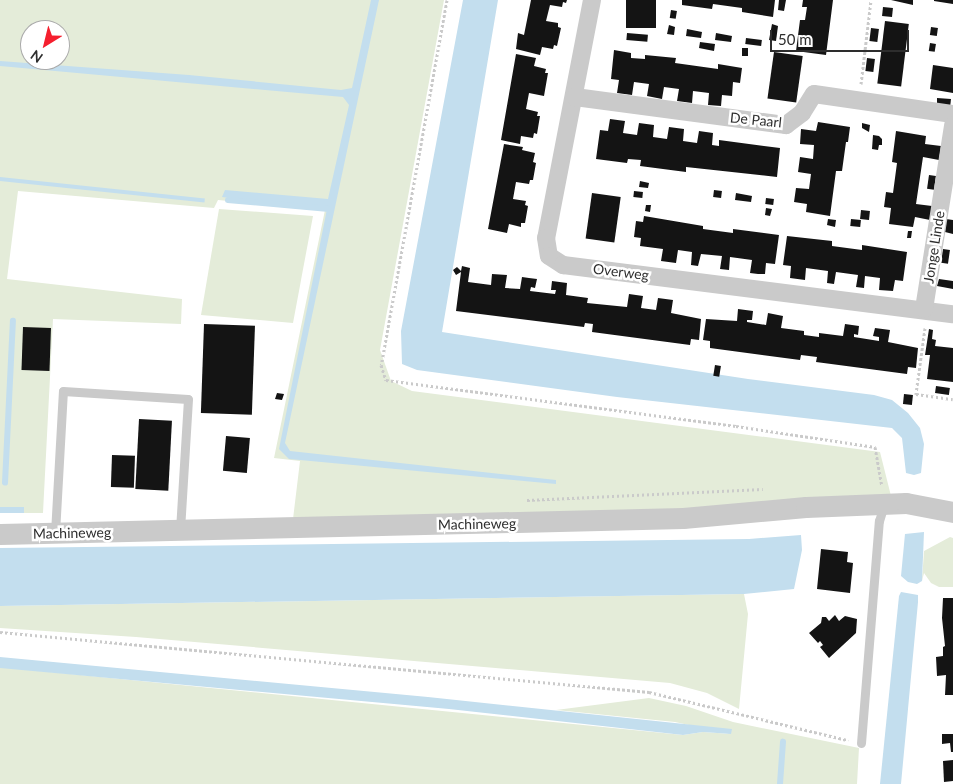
<!DOCTYPE html>
<html>
<head>
<meta charset="utf-8">
<style>
  body { margin:0 }
  #map { position:relative; width:953px; height:784px; overflow:hidden; background:#fff; font-family:Lato,sans-serif }
  div>[style] { position:absolute }
  .green>* { inset:0; background:#e4ecd9 }
  .water>* { inset:0; background:#c3deee; transform-origin:0 0 }
  .stream>* { height:5.5px; margin:-2.75px; padding:0 2.75px; transform-origin:2.75px; border-radius:2.75px; background:#c3deee }
  .building>* { inset:0; background:#141414; transform-origin:0 0 }
  .path>* { height:3px; margin-top:-1.5px; transform-origin:0; background:repeating-linear-gradient(90deg,#cacaca 0 2.5px,transparent 0 5px) }
  .service>* { height:9px; margin:-4.5px; padding:0 4.5px; transform-origin:4.5px; border-radius:4.5px; background:#cacaca }
  .minor>* { height:18px; margin:-9px; padding:0 9px; transform-origin:9px; border-radius:9px; background:#cacaca }
  .tertiary>* { height:21px; margin:-10.5px; padding:0 10.5px; transform-origin:10.5px; border-radius:10.5px; background:#cacaca }
  span { translate:-50% -50%; white-space:nowrap; text-align:center; line-height:1.15; -webkit-text-stroke:5px #fff; paint-order:stroke }
  .street-label { font-size:14px; color:#2d2d2d }
  .north { position:absolute; left:20px; top:20px; width:50px; height:50px; box-sizing:border-box; background:#fff; border:1px solid #ababab; border-radius:50%; rotate:216deg; font-size:14px; font-weight:700; line-height:20px; text-align:center; color:#2d2d2d }
  .north::after { content:''; display:block; margin:auto; width:18px; height:22px; background:#f51f2e; clip-path:polygon(50% 0,100% 100%,50% 72%,0 100%) }
  .scale { position:absolute; left:770px; top:30px; width:139px; height:22px; box-sizing:border-box; border:2px solid #2d2d2d; border-top:0; padding-left:6px; font-size:15px; line-height:18px; white-space:nowrap; color:#2d2d2d; -webkit-text-stroke:4px #fff; paint-order:stroke }
</style>
</head>
<body>
<div id="map">
  <div class="green">
    <div style="clip-path:polygon(evenodd,0 0,444px 0,380px 350px,391px 381px,412px 391px,880px 452px,891px 496px,683px 518px,293px 519px,300px 461px,274px 458px,325px 210px,218px 200px,214px 208px,18px 191px,7px 279px,182px 299px,181px 324px,53px 319px,43px 513px,0 513px,0 0,30px 30px,60px 30px,60px 60px,30px 60px,30px 30px)"></div>
    <div style="clip-path:polygon(219px 209px,313px 216px,293px 323px,201px 315px)"></div>
    <div style="clip-path:polygon(950px 537px,953px 538px,953px 587px,939px 587px,931px 583px,924px 573px,922px 581px,924px 551px)"></div>
    <div style="clip-path:polygon(744px 594px,748px 614px,739px 709px,707px 693px,670px 683px,136px 637px,0 628px,0 606px)"></div>
    <div style="clip-path:polygon(0 667px,683px 735px,703px 732px,731px 734px,675px 722px,556px 710px,649px 698px,686px 706px,733px 722px,859px 748px,857px 784px,0 784px)"></div>
  </div>
  <div class="water">
    <div style="clip-path:polygon(371px 0,379px 0,285px 443px,290px 451px,556px 480px,556px 484px,300px 460px,289px 459px,279px 449px,327px 209px,222px 197px,225px 190px,328px 199px,349px 105px,343px 97px,0 66px,0 61px,189px 75px,341px 90px,352px 88px)"></div>
    <div style="clip-path:polygon(463px 0,498px 0,442px 332px,748px 379px,874px 395px,892px 400px,908px 413px,920px 428px,924px 444px,921px 473px,914px 475px,906px 473px,902px 438px,892px 428px,617px 397px,417px 370px,402px 364px,401px 331px)"></div>
    <div style="left:0;top:177px;width:206px;height:4px;rotate:6deg"></div>
    <div style="left:0;top:507px;width:24px;height:6px"></div>
    <div style="clip-path:polygon(924px 532px,922px 581px,917px 584px,908px 582px,901px 576px,905px 534px)"></div>
    <div style="clip-path:polygon(801px 535px,802px 550px,794px 589px,744px 594px,0 606px,0 548px,749px 539px)"></div>
    <div style="clip-path:polygon(901px 592px,918px 595px,918px 602px,901px 784px,880px 784px,899px 596px)"></div>
    <div style="clip-path:polygon(0 657px,428px 697px,732px 729px,731px 734px,703px 732px,683px 735px,449px 709px,0 668px)"></div>
  </div>
  <div class="stream">
    <div style="left:228px;top:200px;width:101px;rotate:5.1deg"></div>
    <div style="left:5px;top:483px;width:162px;rotate:-87.2deg"></div>
    <div style="left:780px;top:784px;width:42px;rotate:-85.9deg"></div>
  </div>
  <div class="building">
    <div style="clip-path:polygon(531px 0,567px 0,566px 3px,563px 2px,562px 7px,550px 5px,546px 21px,558px 23px,558px 27px,561px 28px,557px 46px,554px 45px,553px 49px,542px 47px,540px 55px,516px 49px,518px 33px,524px 35px)"></div>
    <div style="left:626px;top:0;width:30px;height:28px"></div>
    <div style="clip-path:polygon(682px 0,775px 0,773px 17px,742px 12px,742px 8px,713px 4px,712px 9px,682px 5px)"></div>
    <div style="clip-path:polygon(779px 0,786px 0,784px 11px,778px 10px)"></div>
    <div style="clip-path:polygon(803px 0,833px 0,826px 55px,796px 51px,800px 20px,805px 20px,807px 7px,802px 7px)"></div>
    <div style="clip-path:polygon(891px 0,913px 0,913px 5px)"></div>
    <div style="clip-path:polygon(934px 0,953px 0,953px 4px,934px 1px)"></div>
    <div style="left:883px;top:7px;width:10px;height:9px;rotate:6deg"></div>
    <div style="left:671px;top:10px;width:6px;height:8px;rotate:9deg"></div>
    <div style="left:885px;top:21px;width:24px;height:63px;rotate:7deg"></div>
    <div style="clip-path:polygon(772px 24px,778px 26px,776px 41px,769px 40px)"></div>
    <div style="clip-path:polygon(669px 25px,675px 27px,674px 35px,667px 34px)"></div>
    <div style="left:931px;top:27px;width:7px;height:8px;rotate:8deg"></div>
    <div style="left:871px;top:28px;width:8px;height:13px;rotate:7deg"></div>
    <div style="clip-path:polygon(687px 29px,702px 32px,701px 38px,686px 36px)"></div>
    <div style="left:627px;top:33px;width:21px;height:7px;rotate:5deg"></div>
    <div style="clip-path:polygon(716px 33px,732px 36px,731px 42px,715px 40px)"></div>
    <div style="left:746px;top:38px;width:16px;height:6px;rotate:7deg"></div>
    <div style="clip-path:polygon(700px 42px,715px 44px,714px 51px,699px 48px)"></div>
    <div style="left:930px;top:43px;width:6px;height:8px;rotate:9deg"></div>
    <div style="left:742px;top:48px;width:6px;height:8px"></div>
    <div style="clip-path:polygon(614px 50px,631px 53px,631px 58px,645px 59px,645px 55px,676px 58px,675px 63px,718px 69px,718px 64px,742px 68px,740px 83px,733px 82px,732px 96px,722px 95px,721px 106px,708px 105px,709px 93px,693px 91px,692px 103px,677px 101px,679px 89px,664px 87px,662px 99px,647px 96px,649px 84px,634px 82px,632px 95px,617px 93px,619px 80px,611px 79px)"></div>
    <div style="left:774px;top:52px;width:29px;height:47px;rotate:8deg"></div>
    <div style="clip-path:polygon(516px 54px,536px 58px,534px 66px,546px 69px,545px 73px,548px 73px,544px 96px,529px 93px,526px 109px,538px 112px,537px 116px,540px 116px,537px 134px,534px 133px,533px 138px,521px 136px,520px 144px,501px 140px)"></div>
    <div style="left:867px;top:58px;width:8px;height:13px;rotate:7deg"></div>
    <div style="clip-path:polygon(933px 65px,953px 68px,953px 93px,930px 89px)"></div>
    <div style="clip-path:polygon(937px 98px,951px 99px,950px 108px,937px 106px)"></div>
    <div style="clip-path:polygon(610px 119px,625px 121px,623px 133px,637px 135px,639px 123px,654px 125px,653px 137px,667px 139px,669px 127px,684px 129px,683px 141px,697px 143px,699px 131px,713px 133px,712px 145px,719px 146px,719px 140px,780px 148px,777px 177px,686px 167px,686px 172px,640px 166px,641px 160px,628px 159px,627px 163px,596px 159px,600px 130px,608px 131px)"></div>
    <div style="clip-path:polygon(818px 122px,850px 127px,848px 142px,846px 142px,842px 171px,836px 171px,830px 216px,806px 212px,807px 204px,794px 202px,796px 188px,809px 189px,811px 174px,798px 172px,800px 157px,813px 159px,814px 145px,800px 144px,801px 129px,816px 131px)"></div>
    <div style="clip-path:polygon(862px 123px,870px 125px,869px 132px,862px 128px)"></div>
    <div style="clip-path:polygon(896px 131px,926px 136px,925px 144px,941px 146px,939px 160px,923px 157px,916px 204px,932px 206px,930px 220px,915px 217px,913px 227px,889px 224px,891px 208px,884px 207px,886px 192px,893px 193px,897px 163px,892px 162px)"></div>
    <div style="clip-path:polygon(873px 135px,879px 136px,882px 139px,882px 145px,879px 145px,878px 150px,872px 149px)"></div>
    <div style="clip-path:polygon(504px 144px,523px 147px,522px 150px,535px 153px,533px 162px,536px 163px,533px 180px,530px 180px,529px 184px,516px 182px,513px 199px,526px 201px,525px 205px,528px 206px,525px 223px,521px 223px,521px 227px,509px 224px,507px 233px,488px 229px)"></div>
    <div style="left:929px;top:175px;width:7px;height:14px;rotate:8deg"></div>
    <div style="clip-path:polygon(640px 181px,649px 183px,648px 188px,639px 187px)"></div>
    <div style="left:714px;top:190px;width:8px;height:7px;rotate:7deg"></div>
    <div style="left:634px;top:191px;width:9px;height:6px;rotate:6deg"></div>
    <div style="left:592px;top:193px;width:29px;height:46px;rotate:8deg"></div>
    <div style="clip-path:polygon(736px 193px,752px 196px,751px 202px,735px 200px)"></div>
    <div style="left:766px;top:198px;width:8px;height:6px;rotate:7deg"></div>
    <div style="clip-path:polygon(646px 205px,651px 205px,650px 212px,645px 211px)"></div>
    <div style="clip-path:polygon(766px 208px,772px 209px,770px 216px,765px 215px)"></div>
    <div style="left:861px;top:210px;width:9px;height:9px;rotate:6deg"></div>
    <div style="clip-path:polygon(644px 216px,703px 226px,703px 229px,733px 233px,733px 229px,779px 235px,775px 264px,766px 263px,765px 274px,758px 274px,750px 273px,752px 260px,730px 257px,729px 270px,720px 269px,722px 256px,701px 254px,698px 266px,691px 265px,692px 252px,678px 250px,676px 263px,661px 261px,663px 249px,640px 246px,641px 238px,634px 237px,636px 221px,643px 222px)"></div>
    <div style="clip-path:polygon(828px 219px,836px 220px,835px 227px,827px 225px)"></div>
    <div style="left:851px;top:219px;width:10px;height:7px;rotate:6deg"></div>
    <div style="clip-path:polygon(946px 219px,953px 220px,953px 234px,945px 232px)"></div>
    <div style="clip-path:polygon(908px 231px,912px 231px,911px 238px,907px 238px)"></div>
    <div style="clip-path:polygon(787px 236px,832px 241px,832px 246px,862px 250px,862px 245px,907px 252px,903px 281px,895px 280px,893px 291px,879px 290px,880px 278px,865px 276px,864px 288px,856px 287px,858px 275px,836px 272px,834px 284px,827px 283px,828px 271px,806px 268px,805px 280px,790px 278px,791px 266px,783px 265px)"></div>
    <div style="left:943px;top:249px;width:7px;height:14px;rotate:8deg"></div>
    <div style="clip-path:polygon(462px 266px,470px 268px,468px 282px,491px 285px,492px 274px,507px 275px,505px 288px,520px 289px,522px 277px,529px 278px,537px 279px,535px 288px,531px 287px,530px 291px,555px 294px,556px 290px,551px 290px,552px 281px,567px 283px,566px 295px,588px 298px,587px 303px,627px 307px,629px 294px,643px 296px,641px 308px,656px 310px,658px 298px,673px 300px,671px 313px,701px 319px,699px 340px,691px 339px,690px 345px,592px 332px,593px 324px,585px 323px,584px 327px,456px 311px,461px 272px,456px 275px,453px 270px,457px 267px,461px 271px)"></div>
    <div style="clip-path:polygon(939px 279px,953px 281px,953px 289px,937px 286px)"></div>
    <div style="clip-path:polygon(738px 309px,753px 311px,752px 320px,747px 320px,747px 322px,766px 325px,768px 313px,783px 316px,781px 328px,804px 331px,804px 335px,819px 337px,819px 333px,843px 336px,845px 324px,859px 326px,858px 335px,854px 334px,854px 337px,879px 341px,879px 337px,873px 336px,875px 328px,890px 330px,888px 342px,918px 348px,916px 368px,908px 367px,907px 374px,816px 362px,817px 357px,801px 355px,800px 360px,710px 348px,710px 341px,703px 340px,706px 319px,737px 321px)"></div>
    <div style="left:204px;top:324px;width:51px;height:89px;rotate:2deg"></div>
    <div style="left:23px;top:327px;width:28px;height:43px;rotate:2deg"></div>
    <div style="clip-path:polygon(929px 329px,933px 330px,932px 339px,936px 340px,935px 346px,953px 348px,953px 382px,927px 379px,930px 355px,925px 355px)"></div>
    <div style="left:715px;top:365px;width:6px;height:11px;rotate:9deg"></div>
    <div style="left:936px;top:386px;width:14px;height:7px;rotate:8deg"></div>
    <div style="clip-path:polygon(277px 393px,284px 394px,282px 400px,275px 399px)"></div>
    <div style="left:904px;top:394px;width:9px;height:10px;rotate:6deg"></div>
    <div style="left:139px;top:419px;width:33px;height:70px;rotate:3deg"></div>
    <div style="left:226px;top:436px;width:24px;height:35px;rotate:5deg"></div>
    <div style="left:112px;top:455px;width:23px;height:32px;rotate:2deg"></div>
    <div style="clip-path:polygon(821px 549px,848px 552px,847px 562px,853px 563px,850px 593px,817px 589px)"></div>
    <div style="clip-path:polygon(943px 598px,953px 598px,953px 695px,945px 695px,946px 675px,937px 676px,936px 657px,943px 656px,943px 647px,945px 646px,942px 618px)"></div>
    <div style="clip-path:polygon(835px 615px,839px 621px,845px 616px,857px 619px,856px 633px,829px 658px,820px 647px,823px 645px,820px 641px,818px 643px,809px 633px,821px 623px,822px 617px,826px 617px,829px 621px)"></div>
    <div style="clip-path:polygon(942px 734px,953px 734px,953px 752px,951px 752px,950px 743px,942px 744px)"></div>
    <div style="clip-path:polygon(953px 760px,953px 781px,944px 782px,943px 761px)"></div>
  </div>
  <div class="path">
    <div style="left:447px;top:0;width:371px;rotate:100.2deg"></div>
    <div style="left:381px;top:365px;width:16px;rotate:72deg"></div>
    <div style="left:386px;top:380px;width:353px;rotate:7.5deg"></div>
    <div style="left:736px;top:426px;width:141px;rotate:8.6deg"></div>
    <div style="left:875px;top:447px;width:39px;rotate:80deg"></div>
    <div style="left:861px;top:84px;width:85px;rotate:-83.2deg"></div>
    <div style="left:925px;top:328px;width:67px;rotate:97.8deg"></div>
    <div style="left:916px;top:394px;width:37px;rotate:8deg"></div>
    <div style="left:527px;top:500px;width:236px;rotate:-2.7deg"></div>
    <div style="left:0;top:632px;width:652px;rotate:5.28deg"></div>
    <div style="left:649px;top:692px;width:205px;rotate:13.6deg"></div>
  </div>
  <div class="service">
    <div style="left:55px;top:533px;width:142px;rotate:-86.8deg"></div>
    <div style="left:63px;top:391px;width:125px;rotate:3.7deg"></div>
    <div style="left:188px;top:399px;width:130px;rotate:93.5deg"></div>
    <div style="left:861px;top:743px;width:223px;rotate:-85.4deg"></div>
    <div style="left:879px;top:521px;width:17px;rotate:-73deg"></div>
  </div>
  <div class="minor">
    <div style="left:592px;top:0;width:242px;rotate:100.9deg"></div>
    <div style="left:546px;top:238px;width:18px;rotate:81deg"></div>
    <div style="left:549px;top:256px;width:17px;rotate:33deg"></div>
    <div style="left:563px;top:265px;width:393px;rotate:7.2deg"></div>
    <div style="left:575px;top:97px;width:213px;rotate:7.6deg"></div>
    <div style="left:786px;top:125px;width:20px;rotate:-37deg"></div>
    <div style="left:802px;top:113px;width:22px;rotate:-58deg"></div>
    <div style="left:814px;top:94px;width:140px;rotate:8.2deg"></div>
    <div style="left:924px;top:309px;width:186px;rotate:-81deg"></div>
  </div>
  <div class="tertiary">
    <div style="left:0;top:534px;width:683px;rotate:-1.34deg"></div>
    <div style="left:683px;top:518px;width:123px;rotate:-5.1deg"></div>
    <div style="left:806px;top:507px;width:100px;rotate:-2.3deg"></div>
    <div style="left:906px;top:503px;width:48px;rotate:10.8deg"></div>
  </div>
  <div class="street-label">
    <span style="left:756px;top:120px;rotate:6deg">De Paarl</span>
    <span style="left:934px;top:247px;rotate:-81deg">Jonge Linde</span>
    <span style="left:621px;top:272px;rotate:7deg">Overweg</span>
    <span style="left:477px;top:524px;rotate:-1deg">Machineweg</span>
    <span style="left:72px;top:533px;rotate:-1deg">Machineweg</span>
  </div>
  <div class="north">N</div>
  <div class="scale">50 m</div>
</div>
</body>
</html>
